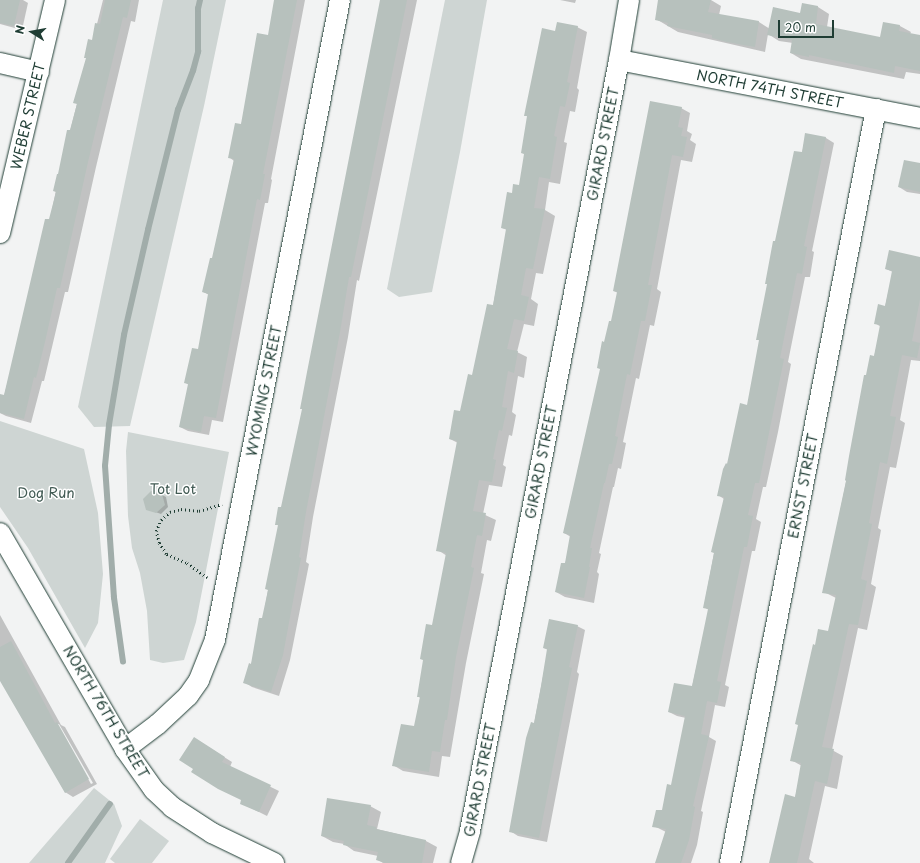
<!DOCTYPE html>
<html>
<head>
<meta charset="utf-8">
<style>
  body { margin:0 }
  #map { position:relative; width:920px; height:863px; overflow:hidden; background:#f2f3f3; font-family:"Playpen Sans",sans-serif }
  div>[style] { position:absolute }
  .green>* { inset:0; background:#ced5d3 }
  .shadow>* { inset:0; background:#0003 }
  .stream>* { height:5.5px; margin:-2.75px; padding:0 2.75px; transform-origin:2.75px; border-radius:2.75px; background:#a1adaa }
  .building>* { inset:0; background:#b7c1bd }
  .path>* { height:2.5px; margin-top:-1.25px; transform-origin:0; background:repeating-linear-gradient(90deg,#1f3d34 0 1px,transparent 0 4px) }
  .roads { filter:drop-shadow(0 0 1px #1f3d34) drop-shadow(0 0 1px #1f3d34) }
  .minor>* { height:20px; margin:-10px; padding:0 10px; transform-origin:10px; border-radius:10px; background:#fff }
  span { translate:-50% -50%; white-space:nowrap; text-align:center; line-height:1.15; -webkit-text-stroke:3px #fff; paint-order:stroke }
  .street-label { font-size:14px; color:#1f3d34 }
  .park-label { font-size:14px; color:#425b54 }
  .north { position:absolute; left:12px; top:12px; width:40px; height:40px; -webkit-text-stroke:3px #fff; paint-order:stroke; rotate:281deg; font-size:11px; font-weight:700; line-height:16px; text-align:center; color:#1f3d34 }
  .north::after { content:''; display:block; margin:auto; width:14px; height:18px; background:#1f3d34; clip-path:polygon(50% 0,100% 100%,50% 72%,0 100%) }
  .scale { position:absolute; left:778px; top:20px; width:56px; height:18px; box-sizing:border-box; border:2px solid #1f3d34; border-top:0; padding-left:5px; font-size:12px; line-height:14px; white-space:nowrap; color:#1f3d34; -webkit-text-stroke:3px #fff; paint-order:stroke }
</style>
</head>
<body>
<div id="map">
  <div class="green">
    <div style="clip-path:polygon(163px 0,226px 0,204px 106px,130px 426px,94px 427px,78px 407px)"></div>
    <div style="clip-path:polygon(445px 0,487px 0,460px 152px,432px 292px,399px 297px,387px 289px)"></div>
    <div style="clip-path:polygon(0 421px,84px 449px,98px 513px,103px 574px,98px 623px,85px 648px,28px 548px,0 507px)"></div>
    <div style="clip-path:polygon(128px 432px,229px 452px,196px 622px,184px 660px,163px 663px,150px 660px,147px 611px,140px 573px,132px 548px,128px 516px,126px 451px)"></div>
    <div style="clip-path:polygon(94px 788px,114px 804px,122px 826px,105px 863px,29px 863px)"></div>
    <div style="clip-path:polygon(140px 819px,169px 841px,152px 863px,115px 863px,110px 859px)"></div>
  </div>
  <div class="shadow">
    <div style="clip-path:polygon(0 0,23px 0,28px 3px,22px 30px,0 24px)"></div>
    <div style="clip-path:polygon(103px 0,139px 0,135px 22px,131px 21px,96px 167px,68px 292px,65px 292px,44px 381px,42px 381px,31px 423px,6px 416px,0 413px,0 402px,4px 396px,50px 220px,59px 175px)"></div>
    <div style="clip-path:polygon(275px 0,305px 0,271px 179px,272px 180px,268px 203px,265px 203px,223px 422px,212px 420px,209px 435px,188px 431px,180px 427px,189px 385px,186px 383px,199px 350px,209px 295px,204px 292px,213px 259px,234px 161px,229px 157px,241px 125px,269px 36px)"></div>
    <div style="clip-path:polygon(381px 0,417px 0,359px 281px,357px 280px,348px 337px,313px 517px,306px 562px,309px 564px,290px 660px,279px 696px,252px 687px,244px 682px,251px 665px,263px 619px,279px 526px,276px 524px,282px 509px,303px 410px)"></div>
    <div style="clip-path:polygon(560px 0,576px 0,575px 3px)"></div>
    <div style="clip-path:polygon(659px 0,711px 0,721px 6px,719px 15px,759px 22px,770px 29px,801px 14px,803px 4px,818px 7px,829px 14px,827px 27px,881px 38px,884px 23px,900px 26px,911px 32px,910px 34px,920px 36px,920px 74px,906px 72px,904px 79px,801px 59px,791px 53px,793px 43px,779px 41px,768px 34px,765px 52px,678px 32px,656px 19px)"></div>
    <div style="clip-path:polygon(577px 27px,587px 32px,577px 88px,579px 90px,575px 112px,570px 111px,564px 142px,567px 143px,560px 184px,549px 182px,545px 210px,555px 216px,543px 274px,536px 273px,531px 299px,538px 304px,534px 326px,524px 324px,517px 352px,527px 357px,524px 378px,518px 376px,512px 412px,516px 415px,512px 436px,509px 435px,503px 465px,506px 467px,502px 487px,489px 485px,483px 514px,496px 520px,491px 541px,487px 540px,481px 573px,484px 574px,466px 663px,450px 757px,442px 756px,439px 777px,403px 771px,393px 765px,415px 727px,420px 698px,418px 696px,447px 556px,438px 550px,458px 443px,450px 439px,461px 412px,473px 377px,493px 306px,507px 230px,502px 228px,513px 194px,520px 186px,525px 154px,528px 117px,525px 115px,556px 32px)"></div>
    <div style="clip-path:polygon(681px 108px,690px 113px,687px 131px,692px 134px,690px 140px,696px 144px,692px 162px,681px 160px,657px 289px,661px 292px,654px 326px,650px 325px,639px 379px,636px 378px,623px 442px,626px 443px,621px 469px,618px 468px,614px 487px,613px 487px,599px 553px,601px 554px,597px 572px,599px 574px,594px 603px,565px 597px,556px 592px,565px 565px,571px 537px,564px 533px,601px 369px,605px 343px,612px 323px,618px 293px,614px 291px)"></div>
    <div style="clip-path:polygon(806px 134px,826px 138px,834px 143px,812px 251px,814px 252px,810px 277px,805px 277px,788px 362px,791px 364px,778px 432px,766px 487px,763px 487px,756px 519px,761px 522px,755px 551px,752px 551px,725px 685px,729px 687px,725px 707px,715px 705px,709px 737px,716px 741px,701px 811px,703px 812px,697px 845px,691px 863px,656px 863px,666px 832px,654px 826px,663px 811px,672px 786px,686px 718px,677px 716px,669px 712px,692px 687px,709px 610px,704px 607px,724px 499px,718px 495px,748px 406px,760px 341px,757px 339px,776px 242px,802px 153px)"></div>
    <div style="clip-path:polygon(920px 164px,920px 194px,907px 192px,899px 187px)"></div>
    <div style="clip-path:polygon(920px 258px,920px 361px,911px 360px,900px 420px,905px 423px,896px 468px,890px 467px,878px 528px,881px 530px,871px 584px,876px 587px,867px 630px,858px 628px,832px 750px,843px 756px,837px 789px,825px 786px,809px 859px,814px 863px,770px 863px,795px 798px,802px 766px,791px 760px,829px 632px,836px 598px,824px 592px,867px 377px,874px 357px,881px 327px,875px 323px,885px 307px,893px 272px,886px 269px)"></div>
    <div style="clip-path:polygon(162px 495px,166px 497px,168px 507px,161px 514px,147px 509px)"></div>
    <div style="clip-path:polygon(evenodd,0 615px,61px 725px,65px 727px,97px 784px,73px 797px,65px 792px,0 677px,0 615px,57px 724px,59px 724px,93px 783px,91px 784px,57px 724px)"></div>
    <div style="clip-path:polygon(577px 626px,585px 630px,577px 672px,579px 674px,547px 842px,518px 836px,510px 831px,534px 724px,548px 650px,544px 648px)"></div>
    <div style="clip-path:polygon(202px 743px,232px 762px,230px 767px,279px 791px,267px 816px,241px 803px,242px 800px)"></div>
    <div style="clip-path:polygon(370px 806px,381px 812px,377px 829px,426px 841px,437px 847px,433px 863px,383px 863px,377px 859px,378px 856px,354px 851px,344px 844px,333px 842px,322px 836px)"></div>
  </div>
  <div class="stream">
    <div style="left:123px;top:662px;width:65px;rotate:-98deg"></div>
    <div style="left:114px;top:598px;width:132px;rotate:-93.9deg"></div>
    <div style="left:105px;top:466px;width:41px;rotate:-84.4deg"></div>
    <div style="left:109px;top:425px;width:91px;rotate:-80.5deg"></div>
    <div style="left:124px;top:335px;width:108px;rotate:-77.1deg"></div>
    <div style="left:148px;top:230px;width:124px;rotate:-76deg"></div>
    <div style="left:178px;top:110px;width:42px;rotate:-69deg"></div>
    <div style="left:193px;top:71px;width:20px;rotate:-75deg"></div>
    <div style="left:198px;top:52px;width:43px;rotate:-90deg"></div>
    <div style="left:198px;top:9px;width:9px;rotate:-77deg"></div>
    <div style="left:68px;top:863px;width:72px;rotate:-54.6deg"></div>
  </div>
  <div class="building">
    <div style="clip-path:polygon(0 0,20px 0,14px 26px,0 23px)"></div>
    <div style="clip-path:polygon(105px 0,131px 0,127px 18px,123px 17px,88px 162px,60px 288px,57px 288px,45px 342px,36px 378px,34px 377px,24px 419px,0 413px,0 394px,4px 395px,45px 219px,49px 219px,56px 192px,53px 191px,57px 174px,58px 174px,67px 130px,70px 130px,77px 104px,73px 103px,86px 58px,84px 58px,88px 39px,92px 40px,95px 23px,100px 24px)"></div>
    <div style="clip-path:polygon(274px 0,297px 0,263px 174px,265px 174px,260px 200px,257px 199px,216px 418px,204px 416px,201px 432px,179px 427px,188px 384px,184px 383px,192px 348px,198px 349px,208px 294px,202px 292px,210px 258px,212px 258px,234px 159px,228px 158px,235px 123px,241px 124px,257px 33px,268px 35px)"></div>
    <div style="clip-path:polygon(380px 0,407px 0,351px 277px,349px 277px,340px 332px,306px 512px,299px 557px,301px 558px,283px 655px,271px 692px,243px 683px,249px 663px,251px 664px,259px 618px,262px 618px,268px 590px,265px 589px,278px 525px,275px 525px,278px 507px,281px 507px,302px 409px,300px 409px,307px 372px)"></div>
    <div style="clip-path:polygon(658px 0,711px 0,708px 12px,759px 21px,755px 47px,727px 42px,712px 38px,712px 35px,667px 26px,668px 23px,655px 20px)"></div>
    <div style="clip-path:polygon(802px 3px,818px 6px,816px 24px,880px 37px,883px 22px,900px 25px,899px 31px,920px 35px,920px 71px,895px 66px,894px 73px,809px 55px,809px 57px,790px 53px,792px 40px,767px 35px,773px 7px,800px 13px)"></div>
    <div style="clip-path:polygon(557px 22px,578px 26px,567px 82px,570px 83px,565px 107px,560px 106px,554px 136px,557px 137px,550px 179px,539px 177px,534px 208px,545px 209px,533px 269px,526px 268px,521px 295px,529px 297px,524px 321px,514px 319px,507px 349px,518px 351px,514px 373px,508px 371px,502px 407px,507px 408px,502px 431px,499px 430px,493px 459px,496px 460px,492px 482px,479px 480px,473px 511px,486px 513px,482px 536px,477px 535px,471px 567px,474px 568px,456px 657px,447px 720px,445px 720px,440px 752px,432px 751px,429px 772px,392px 766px,401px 724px,414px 726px,420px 697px,417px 697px,423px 660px,420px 659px,426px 624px,432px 625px,446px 553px,436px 551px,457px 441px,449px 439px,454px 410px,460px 411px,468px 374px,472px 375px,487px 304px,493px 305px,506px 229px,501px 228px,507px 192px,512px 193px,513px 184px,519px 185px,524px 154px,521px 153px,527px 116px,524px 116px,542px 28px,555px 31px)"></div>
    <div style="clip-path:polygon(650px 101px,682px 107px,678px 127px,683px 128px,681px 136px,687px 137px,683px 157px,672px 155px,648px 285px,652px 285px,645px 321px,641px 321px,630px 375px,627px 374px,615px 436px,618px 437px,612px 464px,609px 464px,605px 483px,604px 483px,590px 548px,592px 548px,589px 567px,590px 567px,584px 598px,555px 592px,561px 563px,565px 563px,570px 535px,563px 533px,600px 369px,597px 368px,602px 341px,604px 342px,609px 321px,611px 321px,617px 292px,613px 291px)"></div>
    <div style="clip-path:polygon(805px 133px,826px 137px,804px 246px,807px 247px,802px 274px,797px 273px,780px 358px,784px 359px,770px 428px,759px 483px,755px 483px,748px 515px,753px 516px,747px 547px,744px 547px,717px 681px,721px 682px,717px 703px,707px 701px,701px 734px,709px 736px,693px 806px,695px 807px,689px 840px,681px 863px,655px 863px,666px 829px,652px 827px,656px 810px,662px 810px,667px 784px,671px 785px,685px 716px,668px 712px,674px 683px,692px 686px,708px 609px,703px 608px,714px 553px,711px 552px,724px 497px,717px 496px,723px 469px,726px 463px,727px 464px,740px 403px,747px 405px,759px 340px,756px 340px,767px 284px,765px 284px,773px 241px,775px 241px,794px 151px,802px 152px)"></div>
    <div style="clip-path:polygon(904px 160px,920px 163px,920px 192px,898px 187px)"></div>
    <div style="clip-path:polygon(889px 250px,920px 257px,920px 299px,912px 341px,920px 343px,917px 358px,902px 355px,890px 416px,896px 417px,887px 464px,880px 462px,869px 523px,872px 524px,861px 579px,867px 581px,858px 625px,849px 624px,822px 747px,834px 749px,827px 784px,815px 781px,797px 863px,769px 863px,785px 794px,795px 797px,801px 763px,790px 761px,798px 725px,795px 724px,813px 644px,815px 645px,818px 629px,828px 631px,836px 595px,822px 593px,846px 481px,845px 480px,849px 456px,864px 375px,866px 375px,870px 355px,874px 356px,880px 325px,874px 324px,878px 304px,885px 306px,892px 271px,885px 269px)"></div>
    <div style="clip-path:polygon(151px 491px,162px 494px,165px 505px,156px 513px,146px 510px,143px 499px)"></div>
    <div style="clip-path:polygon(549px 619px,578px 625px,569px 667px,572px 668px,539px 838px,509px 832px,526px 738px,531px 722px,534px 723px,541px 686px,547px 649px,543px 648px)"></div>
    <div style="clip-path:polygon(11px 641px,55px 723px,57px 722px,89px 779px,65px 793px,0 681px,0 647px)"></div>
    <div style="clip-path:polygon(194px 737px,225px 757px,222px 762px,271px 785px,259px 812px,240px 804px,241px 800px,218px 789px,191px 772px,193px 769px,179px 760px)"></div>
    <div style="clip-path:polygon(327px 798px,371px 805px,367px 825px,376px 827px,376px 829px,426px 840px,422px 863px,385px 863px,376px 860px,378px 852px,343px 845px,344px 841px,321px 836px)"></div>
  </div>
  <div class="path">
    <div style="left:207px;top:578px;width:26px;rotate:-144deg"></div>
    <div style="left:186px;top:563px;width:22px;rotate:-156deg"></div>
    <div style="left:166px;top:554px;width:13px;rotate:-122deg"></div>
    <div style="left:159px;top:543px;width:12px;rotate:-104deg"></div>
    <div style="left:156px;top:531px;width:12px;rotate:-66deg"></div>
    <div style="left:161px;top:520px;width:12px;rotate:-42deg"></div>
    <div style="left:170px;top:512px;width:11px;rotate:-15deg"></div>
    <div style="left:181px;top:509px;width:18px;rotate:6deg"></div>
    <div style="left:199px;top:511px;width:24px;rotate:-17deg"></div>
  </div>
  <div class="roads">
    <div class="minor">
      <div style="left:619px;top:60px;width:307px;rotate:10.9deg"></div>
      <div style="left:0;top:63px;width:40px;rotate:13deg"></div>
      <div style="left:0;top:233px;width:239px;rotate:-76.7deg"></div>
      <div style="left:0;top:533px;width:250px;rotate:59.9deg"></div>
      <div style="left:125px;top:749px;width:50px;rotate:54.7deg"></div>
      <div style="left:154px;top:790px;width:25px;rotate:43deg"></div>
      <div style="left:172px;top:807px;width:48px;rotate:33deg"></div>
      <div style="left:212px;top:833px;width:69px;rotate:25.8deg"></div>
      <div style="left:125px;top:749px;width:41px;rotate:-37.1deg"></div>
      <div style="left:158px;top:724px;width:41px;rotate:-43deg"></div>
      <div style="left:188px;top:696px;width:19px;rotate:-55deg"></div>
      <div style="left:199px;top:680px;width:43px;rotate:-68.2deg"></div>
      <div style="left:215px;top:640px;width:652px;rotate:-78.95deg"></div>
      <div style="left:461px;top:863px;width:33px;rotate:-74deg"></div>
      <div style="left:470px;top:831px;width:785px;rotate:-79.06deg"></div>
      <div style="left:619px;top:60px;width:61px;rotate:-80.5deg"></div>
      <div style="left:730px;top:863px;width:768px;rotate:-79.04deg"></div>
    </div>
  </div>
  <div class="street-label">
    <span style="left:770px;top:89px;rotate:11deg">NORTH 74TH STREET</span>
    <span style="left:28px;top:116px;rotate:-77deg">WEBER STREET</span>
    <span style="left:603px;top:144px;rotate:-79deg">GIRARD STREET</span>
    <span style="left:264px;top:391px;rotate:-79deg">WYOMING STREET</span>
    <span style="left:541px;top:462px;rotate:-79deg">GIRARD STREET</span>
    <span style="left:803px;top:486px;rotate:-79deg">ERNST STREET</span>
    <span style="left:106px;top:712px;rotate:59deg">NORTH 76TH STREET</span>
    <span style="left:480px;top:780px;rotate:-79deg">GIRARD STREET</span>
  </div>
  <div class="park-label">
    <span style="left:173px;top:489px">Tot Lot</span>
    <span style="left:46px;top:493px">Dog Run</span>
  </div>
  <div class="north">N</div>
  <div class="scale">20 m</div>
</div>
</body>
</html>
